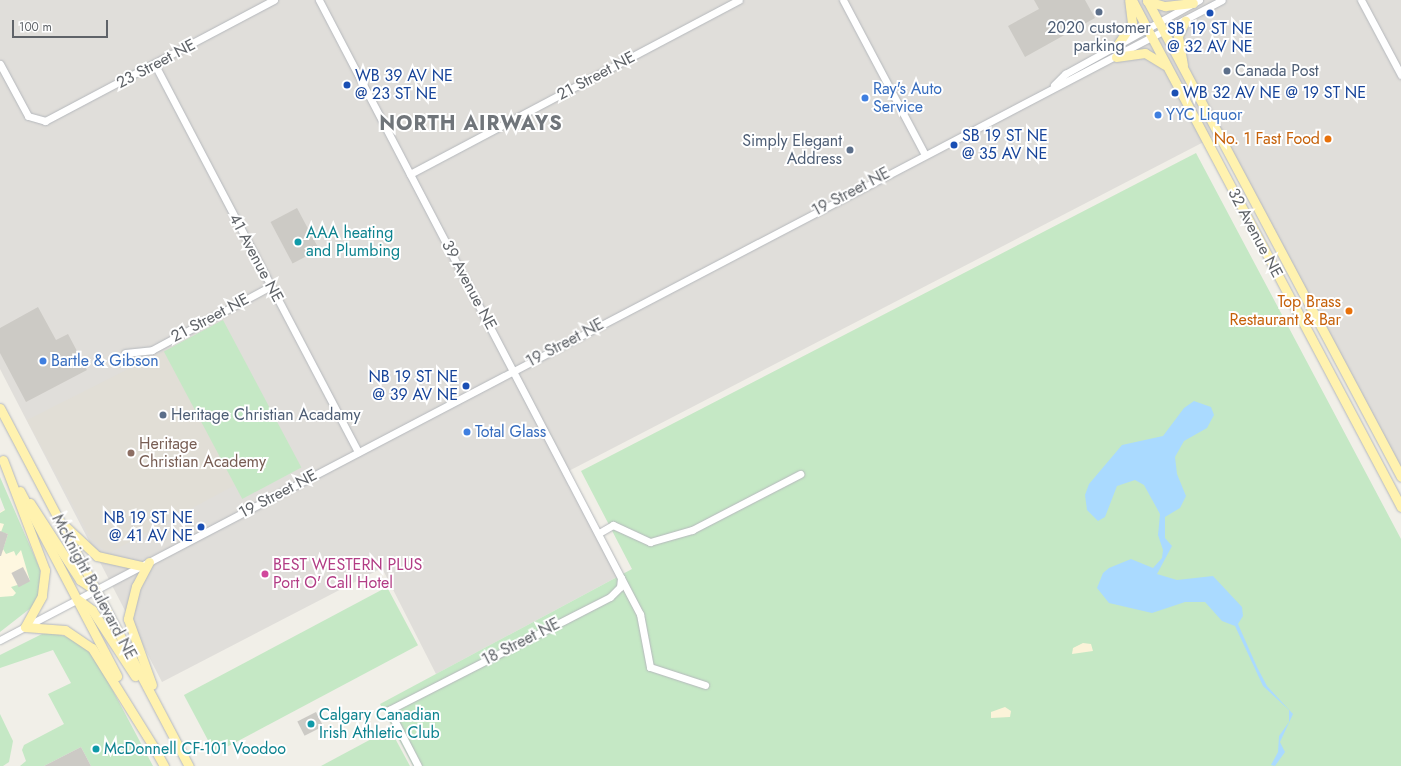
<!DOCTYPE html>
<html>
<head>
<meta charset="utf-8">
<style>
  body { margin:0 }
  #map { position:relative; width:1401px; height:766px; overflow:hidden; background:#f1efe8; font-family:Jost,sans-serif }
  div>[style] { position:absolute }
  .commercial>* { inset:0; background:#fef7e0 }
  .industrial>* { inset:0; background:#e0deda }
  .education>* { inset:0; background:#e1ded6 }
  .green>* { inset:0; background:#c5e8c5; transform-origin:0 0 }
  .sand>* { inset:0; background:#fbf3d9 }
  .water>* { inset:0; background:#aadaff }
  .building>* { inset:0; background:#cccac5; transform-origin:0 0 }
  .roads { filter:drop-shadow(0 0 1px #b5b8bc) drop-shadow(0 0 1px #b5b8bc) }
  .minor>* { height:7px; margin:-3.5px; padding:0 3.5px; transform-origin:3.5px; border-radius:3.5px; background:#fff }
  .major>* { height:9px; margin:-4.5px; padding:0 4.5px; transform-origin:4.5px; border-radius:4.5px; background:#fff2af }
  .dots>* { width:11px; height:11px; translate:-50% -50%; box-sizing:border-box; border:2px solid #fff; border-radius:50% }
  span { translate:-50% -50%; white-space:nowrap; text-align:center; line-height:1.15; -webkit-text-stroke:4px #fff; paint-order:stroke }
  .service-label { font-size:16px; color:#4e5e75 }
  .left { translate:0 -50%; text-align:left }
  .right { translate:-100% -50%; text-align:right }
  .transit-label { font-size:16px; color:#164399 }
  .street-label { font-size:16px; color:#5f6368 }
  .shop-label { font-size:16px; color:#366cbe }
  .food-label { font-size:16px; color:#c56008 }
  .culture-label { font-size:16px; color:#0d838f }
  .education-label { font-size:16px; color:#785e54 }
  .hotel-label { font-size:16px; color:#b23c85 }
  .district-label { font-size:20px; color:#70757a; font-weight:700; letter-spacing:1px }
  .scale { position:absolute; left:12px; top:20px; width:96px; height:18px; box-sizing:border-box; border:2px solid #5f6368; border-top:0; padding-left:5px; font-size:12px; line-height:14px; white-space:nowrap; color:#5f6368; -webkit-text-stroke:3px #fff; paint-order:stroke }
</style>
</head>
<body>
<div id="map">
  <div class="commercial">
    <div style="clip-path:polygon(7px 508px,34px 570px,33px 594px,0 612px,0 512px)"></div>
  </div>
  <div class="industrial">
    <div style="clip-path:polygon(0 0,1401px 0,1401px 467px,1221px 133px,563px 474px,617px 577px,436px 674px,382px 568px,162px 682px,0 369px)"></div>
  </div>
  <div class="education">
    <div style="clip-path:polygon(164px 351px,235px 485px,111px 552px,105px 551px,91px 539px,27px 420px)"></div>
  </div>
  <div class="green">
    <div style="clip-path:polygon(1196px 153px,1401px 539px,1401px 766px,413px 766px,380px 704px,632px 569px,581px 471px)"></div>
    <div style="left:223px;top:320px;width:167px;height:67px;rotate:62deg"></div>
    <div style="clip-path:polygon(0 477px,40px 569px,40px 592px,32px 607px,0 632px,0 597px,13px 596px,16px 593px,11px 587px,30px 581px,21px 550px,16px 556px,14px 551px,6px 554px,3px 549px,8px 534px,1px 532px,4px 524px,0 523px,0 513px,5px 510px,0 497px)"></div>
    <div style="left:387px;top:587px;width:66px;height:230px;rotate:62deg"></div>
    <div style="clip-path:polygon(55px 633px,79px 641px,95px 657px,153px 766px,91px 766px,81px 747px,44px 766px,20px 766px,26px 761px,22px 750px,24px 745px,64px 724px,48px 694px,71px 683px,53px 650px,0 668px,0 655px,42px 634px)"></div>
    <div style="clip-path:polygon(0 714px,13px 741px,9px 762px,3px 766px,0 766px)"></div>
    <div style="clip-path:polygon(390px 729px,410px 766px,321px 766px)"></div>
  </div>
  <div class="sand">
    <div style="clip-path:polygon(1083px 643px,1091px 644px,1093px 651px,1072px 654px,1073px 648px)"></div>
    <div style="clip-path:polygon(1005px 707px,1011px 711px,1010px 717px,991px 718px,991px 712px)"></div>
  </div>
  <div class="water">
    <div style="clip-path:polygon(1194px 401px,1211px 407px,1214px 415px,1207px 428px,1184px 441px,1175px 457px,1177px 474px,1186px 496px,1180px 508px,1165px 517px,1165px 538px,1172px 546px,1157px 574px,1177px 580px,1213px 576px,1242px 607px,1243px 616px,1238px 624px,1257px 667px,1267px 686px,1293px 714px,1280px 742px,1285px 752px,1275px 766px,1271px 765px,1278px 752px,1279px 736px,1289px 722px,1289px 710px,1263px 686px,1235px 626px,1222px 621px,1205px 602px,1185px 602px,1152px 613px,1109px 603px,1097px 588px,1103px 573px,1109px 568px,1131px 559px,1153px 568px,1162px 558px,1163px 550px,1158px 535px,1160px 514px,1144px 485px,1135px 480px,1117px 486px,1105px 517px,1098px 521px,1087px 510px,1085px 495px,1089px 484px,1122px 445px,1163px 436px,1184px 408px)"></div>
  </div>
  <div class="building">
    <div style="clip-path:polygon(1034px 0,1085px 0,1095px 18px,1025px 57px,1008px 26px,1039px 9px)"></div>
    <div style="left:297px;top:208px;width:47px;height:30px;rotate:62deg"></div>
    <div style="clip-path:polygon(38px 307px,56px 340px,68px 334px,87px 370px,26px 402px,0 353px,0 328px)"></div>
    <div style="clip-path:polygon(0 531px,8px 534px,1px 556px,0 556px)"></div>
    <div style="left:23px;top:567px;width:16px;height:13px;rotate:63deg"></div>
    <div style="left:316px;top:712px;width:16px;height:21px;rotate:63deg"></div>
    <div style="clip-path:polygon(81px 747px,91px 766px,44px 766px)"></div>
  </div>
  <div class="roads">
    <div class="minor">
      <div style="left:319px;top:0;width:652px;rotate:62.41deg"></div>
      <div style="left:621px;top:578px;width:9px;rotate:96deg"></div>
      <div style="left:620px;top:587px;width:14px;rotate:135deg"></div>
      <div style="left:610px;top:597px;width:248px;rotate:152.9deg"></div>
      <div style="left:389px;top:710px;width:63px;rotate:62.6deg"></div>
      <div style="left:843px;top:0;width:173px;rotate:62.1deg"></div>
      <div style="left:1361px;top:0;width:85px;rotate:61.9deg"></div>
      <div style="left:0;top:64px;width:59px;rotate:61.7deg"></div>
      <div style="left:28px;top:116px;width:18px;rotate:16deg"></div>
      <div style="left:45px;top:121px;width:259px;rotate:-27.9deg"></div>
      <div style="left:155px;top:65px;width:437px;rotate:62.3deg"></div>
      <div style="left:1054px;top:85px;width:16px;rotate:-45deg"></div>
      <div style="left:1065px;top:74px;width:153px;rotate:-28.9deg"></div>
      <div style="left:410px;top:174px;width:372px;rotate:-27.9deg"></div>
      <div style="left:125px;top:353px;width:27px;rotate:-6deg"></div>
      <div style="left:152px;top:350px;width:135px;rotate:-28.3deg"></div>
      <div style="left:599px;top:533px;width:16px;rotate:-30deg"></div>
      <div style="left:613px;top:525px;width:41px;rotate:24.7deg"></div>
      <div style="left:650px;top:542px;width:44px;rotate:-15.9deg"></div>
      <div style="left:692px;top:530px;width:122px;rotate:-27.4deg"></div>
      <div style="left:621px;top:578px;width:41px;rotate:62.2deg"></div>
      <div style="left:640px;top:614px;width:54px;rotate:79.3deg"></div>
      <div style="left:650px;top:667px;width:58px;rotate:18.1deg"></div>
      <div style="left:0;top:640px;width:1379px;rotate:-27.64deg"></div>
    </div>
    <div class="major">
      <div style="left:1132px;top:0;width:574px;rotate:62.05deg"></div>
      <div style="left:1147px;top:0;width:540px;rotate:61.96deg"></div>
      <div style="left:1147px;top:1px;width:19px;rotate:16deg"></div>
      <div style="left:1165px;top:6px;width:28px;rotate:-6deg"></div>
      <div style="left:1118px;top:44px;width:25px;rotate:-56deg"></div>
      <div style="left:1132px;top:23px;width:23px;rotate:-97deg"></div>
      <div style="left:1116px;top:57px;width:29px;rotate:-8deg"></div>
      <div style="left:1145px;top:53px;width:23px;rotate:31deg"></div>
      <div style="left:1183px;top:65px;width:29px;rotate:-100deg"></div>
      <div style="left:1178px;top:36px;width:17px;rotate:-65deg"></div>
      <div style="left:0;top:408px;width:405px;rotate:62.2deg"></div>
      <div style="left:3px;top:460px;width:118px;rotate:69.1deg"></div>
      <div style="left:45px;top:570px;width:26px;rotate:97deg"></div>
      <div style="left:42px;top:596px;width:35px;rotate:119deg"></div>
      <div style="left:25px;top:627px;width:40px;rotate:4.3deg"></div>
      <div style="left:65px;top:630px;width:32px;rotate:34deg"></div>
      <div style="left:92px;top:648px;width:121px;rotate:58.1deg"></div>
      <div style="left:20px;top:491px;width:209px;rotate:62.3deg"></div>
      <div style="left:30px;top:503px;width:92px;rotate:57deg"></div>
      <div style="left:80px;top:580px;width:18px;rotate:34deg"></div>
      <div style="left:65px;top:526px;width:44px;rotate:43.2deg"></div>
      <div style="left:97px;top:556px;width:45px;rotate:12.8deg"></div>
      <div style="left:149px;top:562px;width:27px;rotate:118deg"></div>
      <div style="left:136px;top:586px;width:34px;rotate:104deg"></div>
      <div style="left:128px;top:619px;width:70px;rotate:70deg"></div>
      <div style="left:77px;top:599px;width:19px;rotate:36deg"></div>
      <div style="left:92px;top:610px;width:79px;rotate:56.9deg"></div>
      <div style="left:153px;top:746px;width:23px;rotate:61deg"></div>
    </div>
  </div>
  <div class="dots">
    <div style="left:1099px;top:12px;background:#5c6f8a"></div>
    <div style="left:1210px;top:13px;background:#1a4fb4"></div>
    <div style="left:1227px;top:71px;background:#5c6f8a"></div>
    <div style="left:347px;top:85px;background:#1a4fb4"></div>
    <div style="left:1175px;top:93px;background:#1a4fb4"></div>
    <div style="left:865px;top:98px;background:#3f7fe0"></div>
    <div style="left:1158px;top:115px;background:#3f7fe0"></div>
    <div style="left:1328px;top:139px;background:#e8710a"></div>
    <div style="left:954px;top:145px;background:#1a4fb4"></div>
    <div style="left:850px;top:150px;background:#5c6f8a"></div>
    <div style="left:298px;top:242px;background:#0f9aa8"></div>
    <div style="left:1349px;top:311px;background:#e8710a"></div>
    <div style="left:43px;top:361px;background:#3f7fe0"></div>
    <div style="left:466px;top:386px;background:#1a4fb4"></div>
    <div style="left:163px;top:415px;background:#5c6f8a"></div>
    <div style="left:467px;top:432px;background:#3f7fe0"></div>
    <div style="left:131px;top:453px;background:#8d6e63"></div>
    <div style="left:201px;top:527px;background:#1a4fb4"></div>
    <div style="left:265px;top:574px;background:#d1479c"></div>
    <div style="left:311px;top:724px;background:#0f9aa8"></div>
    <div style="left:96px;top:749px;background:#0f9aa8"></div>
  </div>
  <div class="service-label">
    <span style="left:1099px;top:37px">2020 customer<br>parking</span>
    <span class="left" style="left:1235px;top:71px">Canada Post</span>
    <span class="right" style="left:842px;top:150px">Simply Elegant<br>Address</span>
    <span class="left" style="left:171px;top:415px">Heritage Christian Acadamy</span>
  </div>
  <div class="transit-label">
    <span style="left:1210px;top:38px">SB 19 ST NE<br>@ 32 AV NE</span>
    <span class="left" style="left:355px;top:85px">WB 39 AV NE<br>@ 23 ST NE</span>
    <span class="left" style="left:1183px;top:93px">WB 32 AV NE @ 19 ST NE</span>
    <span class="left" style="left:962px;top:145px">SB 19 ST NE<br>@ 35 AV NE</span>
    <span class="right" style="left:458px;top:386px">NB 19 ST NE<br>@ 39 AV NE</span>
    <span class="right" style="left:193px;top:527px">NB 19 ST NE<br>@ 41 AV NE</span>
  </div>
  <div class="street-label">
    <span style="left:156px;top:64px;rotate:-28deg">23 Street NE</span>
    <span style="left:596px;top:76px;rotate:-28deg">21 Street NE</span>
    <span style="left:851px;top:192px;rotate:-28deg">19 Street NE</span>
    <span style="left:1255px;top:233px;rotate:62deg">32 Avenue NE</span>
    <span style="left:256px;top:258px;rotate:62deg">41 Avenue NE</span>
    <span style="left:469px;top:285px;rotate:62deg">39 Avenue NE</span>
    <span style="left:210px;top:318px;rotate:-28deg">21 Street NE</span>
    <span style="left:565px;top:343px;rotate:-28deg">19 Street NE</span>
    <span style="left:278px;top:494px;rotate:-28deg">19 Street NE</span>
    <span style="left:94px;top:587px;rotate:62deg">McKnight Boulevard NE</span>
    <span style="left:521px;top:642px;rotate:-27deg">18 Street NE</span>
  </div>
  <div class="shop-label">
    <span class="left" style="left:873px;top:98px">Ray's Auto<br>Service</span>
    <span class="left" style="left:1166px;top:115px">YYC Liquor</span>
    <span class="left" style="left:51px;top:361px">Bartle &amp; Gibson</span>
    <span class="left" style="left:475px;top:432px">Total Glass</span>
  </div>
  <div class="food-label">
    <span class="right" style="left:1320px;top:139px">No. 1 Fast Food</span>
    <span class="right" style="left:1341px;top:311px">Top Brass<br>Restaurant &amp; Bar</span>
  </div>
  <div class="culture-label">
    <span class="left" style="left:306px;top:242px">AAA heating<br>and Plumbing</span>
    <span class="left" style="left:319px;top:724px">Calgary Canadian<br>Irish Athletic Club</span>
    <span class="left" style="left:104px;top:749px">McDonnell CF-101 Voodoo</span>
  </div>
  <div class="education-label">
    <span class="left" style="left:139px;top:453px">Heritage<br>Christian Academy</span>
  </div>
  <div class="hotel-label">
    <span class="left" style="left:273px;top:574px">BEST WESTERN PLUS<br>Port O' Call Hotel</span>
  </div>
  <div class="district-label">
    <span style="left:471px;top:123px">NORTH AIRWAYS</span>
  </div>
  <div class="scale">100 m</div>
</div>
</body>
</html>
